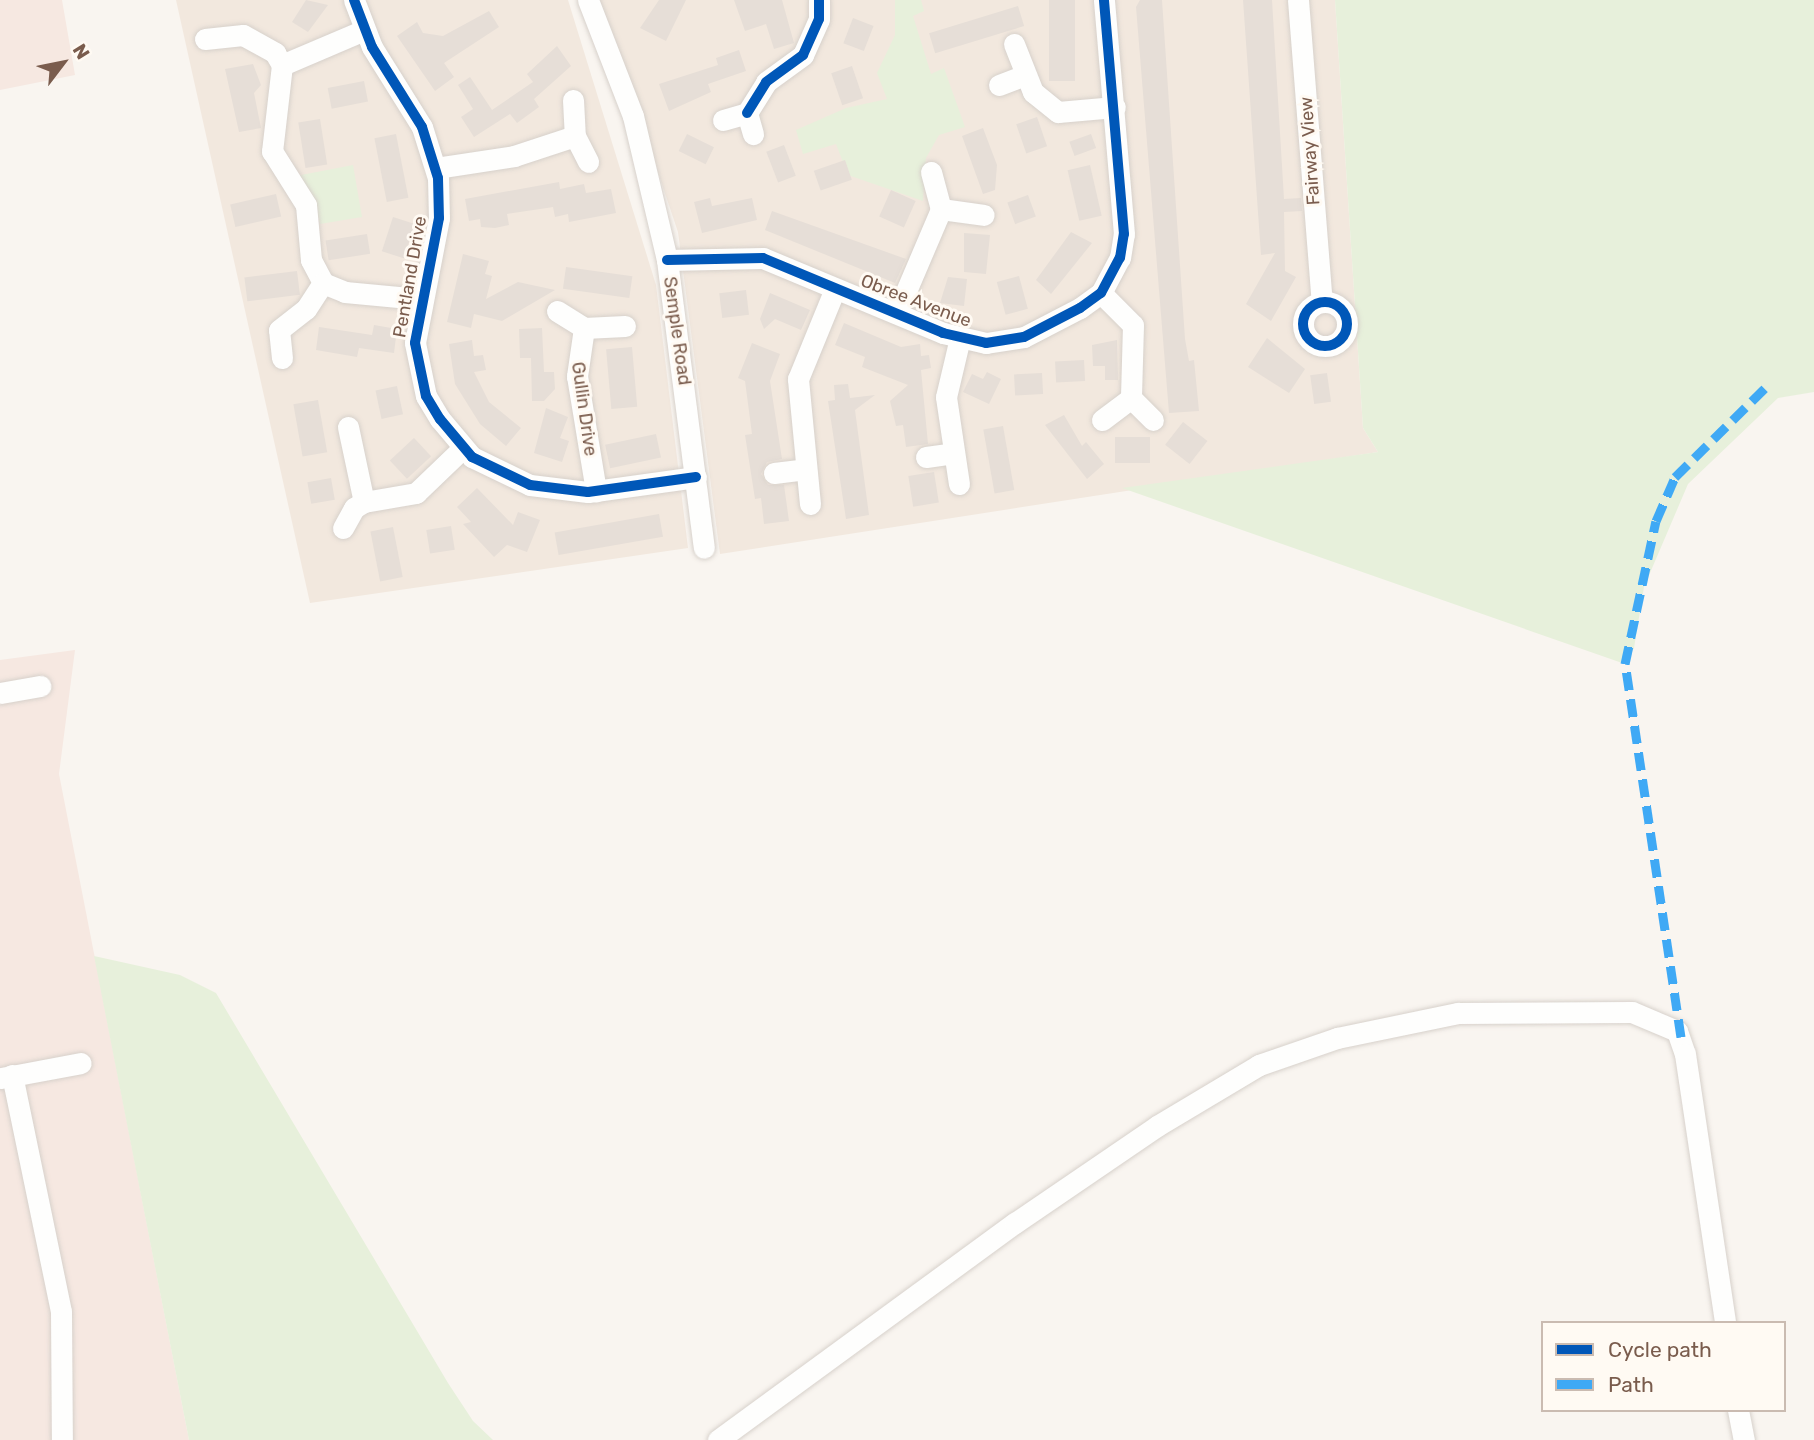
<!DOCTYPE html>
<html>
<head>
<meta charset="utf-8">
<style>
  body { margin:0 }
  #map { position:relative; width:1814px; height:1440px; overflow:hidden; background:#f9f5f0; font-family:Rubik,sans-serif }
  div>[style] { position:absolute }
  .residential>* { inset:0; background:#f2e8de }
  .commercial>* { inset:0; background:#f6e8e1 }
  .green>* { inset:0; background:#e7f0db }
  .building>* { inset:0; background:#e6ded7; transform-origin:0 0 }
  .roads { filter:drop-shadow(0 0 2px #d7d1cb) drop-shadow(0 0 2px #d7d1cb) }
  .minor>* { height:21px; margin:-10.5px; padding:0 10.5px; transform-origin:10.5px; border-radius:10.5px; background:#fefefd }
  .minor>.ring { margin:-10.5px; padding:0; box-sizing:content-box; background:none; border:21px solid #fefefd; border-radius:50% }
  .quiet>* { height:9px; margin-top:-4.5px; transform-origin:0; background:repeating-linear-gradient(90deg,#3fa9f5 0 18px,transparent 0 27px) }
  .cycleway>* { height:10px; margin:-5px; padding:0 5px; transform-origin:5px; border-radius:5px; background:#0057b8 }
  .cycleway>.ring { margin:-5px; padding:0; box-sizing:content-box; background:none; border:10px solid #0057b8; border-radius:50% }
  span { translate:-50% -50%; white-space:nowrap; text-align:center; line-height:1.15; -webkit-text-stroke:6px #fffaf3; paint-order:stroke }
  .street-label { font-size:18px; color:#7a5c4d }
  .legend { position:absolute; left:1541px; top:1321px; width:245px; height:91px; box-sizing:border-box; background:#fffaf3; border:2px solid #cabbb1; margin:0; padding:9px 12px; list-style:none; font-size:21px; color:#7a5c4d }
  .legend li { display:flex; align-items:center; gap:14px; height:35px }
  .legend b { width:35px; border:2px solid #cabbb1 }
  .north { position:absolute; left:28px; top:28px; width:70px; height:70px; -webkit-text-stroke:5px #fffaf3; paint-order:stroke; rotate:58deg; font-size:19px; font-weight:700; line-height:28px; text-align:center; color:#7a5c4d }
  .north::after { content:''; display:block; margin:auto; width:24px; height:32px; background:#7a5c4d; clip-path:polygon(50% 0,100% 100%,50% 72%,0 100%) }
</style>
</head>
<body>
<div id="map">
  <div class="residential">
    <div style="clip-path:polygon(176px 0,568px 0,656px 285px,688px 548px,310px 603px)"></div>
    <div style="clip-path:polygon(600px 0,1335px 0,1363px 428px,1378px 452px,720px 554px,678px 232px)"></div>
  </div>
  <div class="commercial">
    <div style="clip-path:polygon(0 0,62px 0,75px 75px,0 90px)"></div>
    <div style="clip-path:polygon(75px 650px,59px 774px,189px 1440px,0 1440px,0 660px)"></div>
  </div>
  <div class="green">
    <div style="clip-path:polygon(895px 0,921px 0,924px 11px,913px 16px,931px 74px,944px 68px,965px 127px,939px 135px,926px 158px,923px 201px,848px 175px,836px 144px,803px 154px,796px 130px,846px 108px,887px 99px,877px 73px,895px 35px)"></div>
    <div style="clip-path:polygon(1335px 0,1814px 0,1814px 392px,1778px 398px,1688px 484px,1644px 587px,1634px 648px,1625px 664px,1122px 488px,1378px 452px,1363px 428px)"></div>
    <div style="clip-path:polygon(353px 165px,362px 217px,320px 224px,310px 191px,296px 176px)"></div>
    <div style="clip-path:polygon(94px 956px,180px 975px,216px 993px,448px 1383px,473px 1421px,493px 1440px,189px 1440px)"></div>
  </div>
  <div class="building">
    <div style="clip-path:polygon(306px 0,328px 5px,308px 32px,292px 22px)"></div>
    <div style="clip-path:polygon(659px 0,686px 0,666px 41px,640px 28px)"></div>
    <div style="clip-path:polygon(734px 0,782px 0,794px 43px,774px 49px,766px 24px,745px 31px)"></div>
    <div style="left:1049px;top:0;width:26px;height:81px"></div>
    <div style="clip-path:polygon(1140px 0,1162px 0,1185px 339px,1189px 361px,1194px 360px,1199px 411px,1169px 413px,1136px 7px)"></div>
    <div style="clip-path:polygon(1243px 0,1272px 0,1284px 199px,1301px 198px,1302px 211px,1284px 212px,1285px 271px,1296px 277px,1271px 321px,1246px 304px,1275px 253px,1261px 255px)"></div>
    <div style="left:1018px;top:6px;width:21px;height:93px;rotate:73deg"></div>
    <div style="clip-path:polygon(489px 11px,499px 27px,444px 63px,454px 77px,435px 91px,397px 36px,417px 22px,423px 33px,443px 36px)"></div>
    <div style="left:853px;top:18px;width:22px;height:27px;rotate:21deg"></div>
    <div style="clip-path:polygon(557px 46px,571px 66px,534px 99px,539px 107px,517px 123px,510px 114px,474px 137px,461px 117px,473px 109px,458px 85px,470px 77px,492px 110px,533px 82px,527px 74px)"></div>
    <div style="clip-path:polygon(739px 50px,746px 71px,708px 84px,711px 92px,669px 111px,659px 84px,718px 65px,716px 58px)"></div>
    <div style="clip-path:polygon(253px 64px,261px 85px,254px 93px,261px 128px,239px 132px,225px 69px)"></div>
    <div style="left:852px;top:66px;width:34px;height:22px;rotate:71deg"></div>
    <div style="left:364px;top:81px;width:21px;height:37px;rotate:79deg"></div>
    <div style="left:1037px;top:117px;width:31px;height:22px;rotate:71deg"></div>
    <div style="left:320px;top:119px;width:46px;height:22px;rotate:81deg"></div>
    <div style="clip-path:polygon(983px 128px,997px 165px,995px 190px,983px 194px,962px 136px)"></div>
    <div style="left:396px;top:134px;width:65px;height:22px;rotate:79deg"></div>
    <div style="left:687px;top:134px;width:30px;height:19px;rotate:26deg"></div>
    <div style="left:1091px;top:134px;width:15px;height:23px;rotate:70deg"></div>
    <div style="left:784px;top:145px;width:33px;height:19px;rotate:69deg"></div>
    <div style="left:845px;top:160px;width:21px;height:33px;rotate:71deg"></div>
    <div style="left:1090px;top:165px;width:52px;height:23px;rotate:77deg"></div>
    <div style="clip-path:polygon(559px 182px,560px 189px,584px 184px,586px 193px,611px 189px,616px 213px,569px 222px,568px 214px,555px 217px,553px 207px,547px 208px,507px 214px,509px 225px,495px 228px,481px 227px,480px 219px,469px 221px,465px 199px)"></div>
    <div style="left:891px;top:190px;width:27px;height:29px;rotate:24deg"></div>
    <div style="left:276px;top:194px;width:23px;height:47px;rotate:77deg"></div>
    <div style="left:1028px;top:195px;width:23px;height:22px;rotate:70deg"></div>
    <div style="clip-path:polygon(710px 198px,712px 206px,752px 198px,757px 220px,702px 233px,694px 202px)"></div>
    <div style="clip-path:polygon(772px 211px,906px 259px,895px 283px,765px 230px)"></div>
    <div style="left:393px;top:217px;width:23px;height:36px;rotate:18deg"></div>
    <div style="clip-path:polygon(1071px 232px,1092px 243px,1051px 294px,1036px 280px)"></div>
    <div style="clip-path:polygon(964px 233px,990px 235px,986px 274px,964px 272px)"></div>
    <div style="left:367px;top:234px;width:20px;height:42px;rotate:81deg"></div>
    <div style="clip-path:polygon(463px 254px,489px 261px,485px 274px,492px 276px,486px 299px,518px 282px,555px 290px,502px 321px,474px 314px,471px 328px,447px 322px)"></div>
    <div style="left:566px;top:267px;width:67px;height:22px;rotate:8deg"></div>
    <div style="left:297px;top:271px;width:24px;height:53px;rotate:83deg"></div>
    <div style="left:1019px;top:276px;width:34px;height:23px;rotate:75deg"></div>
    <div style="clip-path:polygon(948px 277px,967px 279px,964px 306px,940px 303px)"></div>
    <div style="left:746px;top:290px;width:25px;height:27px;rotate:83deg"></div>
    <div style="clip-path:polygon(770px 293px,810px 310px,801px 330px,775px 319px,764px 329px,760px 319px)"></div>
    <div style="clip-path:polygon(844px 323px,901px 347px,920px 344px,921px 356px,929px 355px,931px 368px,921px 370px,928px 444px,906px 447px,903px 425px,896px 426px,890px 401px,908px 385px,862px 367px,865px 357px,835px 345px)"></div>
    <div style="clip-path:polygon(374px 325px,397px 329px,394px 353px,359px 348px,357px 357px,316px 350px,319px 327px,372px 335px)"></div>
    <div style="clip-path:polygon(542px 328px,544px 372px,554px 372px,555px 389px,544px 401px,532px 401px,531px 358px,520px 358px,519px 329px)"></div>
    <div style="clip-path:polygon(1267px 338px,1305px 369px,1289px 393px,1248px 367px)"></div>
    <div style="clip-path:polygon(472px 340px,474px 356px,483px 355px,486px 370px,474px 372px,489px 402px,521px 428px,506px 446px,480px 424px,455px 384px,449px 344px)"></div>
    <div style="clip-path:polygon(1117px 340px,1118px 380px,1105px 380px,1105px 366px,1093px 366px,1092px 345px)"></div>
    <div style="clip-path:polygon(752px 343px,780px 354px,770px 381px,782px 459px,767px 462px,761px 474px,768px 485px,784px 485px,789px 521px,764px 524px,761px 498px,755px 499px,745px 435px,752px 434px,745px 381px,738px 378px)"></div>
    <div style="left:632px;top:347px;width:60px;height:26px;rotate:85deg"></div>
    <div style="left:1084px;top:360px;width:21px;height:29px;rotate:87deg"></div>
    <div style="clip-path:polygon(987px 372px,1001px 379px,989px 404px,963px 392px,972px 374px,983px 379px)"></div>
    <div style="left:1042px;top:373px;width:21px;height:28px;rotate:87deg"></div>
    <div style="left:1327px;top:373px;width:29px;height:17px;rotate:82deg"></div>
    <div style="clip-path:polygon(848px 384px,850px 398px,875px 395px,855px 410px,869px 515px,846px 519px,828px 401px,835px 400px,834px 385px)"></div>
    <div style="left:397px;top:386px;width:29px;height:22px;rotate:78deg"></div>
    <div style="left:318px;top:400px;width:53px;height:25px;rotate:80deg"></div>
    <div style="clip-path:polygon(546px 408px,568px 417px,560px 438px,569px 441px,562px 462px,534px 453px)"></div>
    <div style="clip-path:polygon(1064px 415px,1082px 446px,1086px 442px,1104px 464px,1087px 479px,1045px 425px)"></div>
    <div style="left:1183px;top:422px;width:31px;height:29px;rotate:38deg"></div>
    <div style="left:1003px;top:426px;width:65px;height:20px;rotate:80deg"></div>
    <div style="left:656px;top:434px;width:24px;height:52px;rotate:78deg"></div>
    <div style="left:1115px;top:437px;width:35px;height:26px"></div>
    <div style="left:414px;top:438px;width:25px;height:33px;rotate:47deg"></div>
    <div style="left:934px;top:472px;width:31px;height:26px;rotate:81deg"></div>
    <div style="left:331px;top:478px;width:22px;height:24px;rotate:80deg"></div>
    <div style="clip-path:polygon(477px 488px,513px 525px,518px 512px,540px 520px,527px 552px,507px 545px,494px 557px,463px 524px,471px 522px,457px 507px)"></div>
    <div style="left:659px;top:514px;width:23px;height:106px;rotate:80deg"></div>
    <div style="left:451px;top:526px;width:24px;height:25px;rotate:81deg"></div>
    <div style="left:393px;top:527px;width:51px;height:23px;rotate:79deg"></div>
  </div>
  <div class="roads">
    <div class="minor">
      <div style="left:354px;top:0;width:50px;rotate:69deg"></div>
      <div style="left:372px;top:47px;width:94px;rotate:58deg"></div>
      <div style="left:422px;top:127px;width:53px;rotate:72.6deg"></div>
      <div style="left:438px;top:178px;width:40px;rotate:88.6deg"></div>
      <div style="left:439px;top:218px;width:127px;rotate:100.9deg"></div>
      <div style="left:415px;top:343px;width:54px;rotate:78.3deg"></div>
      <div style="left:426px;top:396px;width:27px;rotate:59deg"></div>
      <div style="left:440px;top:419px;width:50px;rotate:49.9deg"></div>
      <div style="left:472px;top:457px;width:64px;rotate:25.8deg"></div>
      <div style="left:530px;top:485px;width:58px;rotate:6.9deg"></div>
      <div style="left:588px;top:492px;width:109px;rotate:-7.9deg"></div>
      <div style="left:588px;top:0;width:124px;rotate:68.8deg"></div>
      <div style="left:633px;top:116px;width:148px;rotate:76.7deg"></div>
      <div style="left:667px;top:260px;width:290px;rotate:82.7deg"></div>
      <div style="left:1298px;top:0;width:303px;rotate:85.5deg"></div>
      <div style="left:205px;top:39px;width:38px;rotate:-6deg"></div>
      <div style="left:243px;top:35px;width:37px;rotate:29deg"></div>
      <div style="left:275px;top:53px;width:14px;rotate:60deg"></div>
      <div style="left:282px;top:65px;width:87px;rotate:96.6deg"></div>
      <div style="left:272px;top:151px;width:64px;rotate:57.8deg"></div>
      <div style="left:306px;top:205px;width:55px;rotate:84.8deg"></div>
      <div style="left:311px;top:260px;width:26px;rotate:62deg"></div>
      <div style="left:1014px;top:44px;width:52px;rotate:68.4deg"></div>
      <div style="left:1033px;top:92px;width:32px;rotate:39deg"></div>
      <div style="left:1058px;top:112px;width:57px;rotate:-5deg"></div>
      <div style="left:282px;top:65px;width:89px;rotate:-23.1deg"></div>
      <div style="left:999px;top:85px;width:28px;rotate:-21deg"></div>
      <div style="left:573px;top:100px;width:36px;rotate:87deg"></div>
      <div style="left:575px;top:136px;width:29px;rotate:63deg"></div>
      <div style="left:747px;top:113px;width:36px;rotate:-58deg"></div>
      <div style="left:766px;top:82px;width:46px;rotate:-36.1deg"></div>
      <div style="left:803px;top:55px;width:39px;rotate:-66deg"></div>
      <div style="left:819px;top:19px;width:19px;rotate:-90deg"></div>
      <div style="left:723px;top:120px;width:25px;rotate:-16deg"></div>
      <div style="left:747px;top:113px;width:22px;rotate:74deg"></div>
      <div style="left:436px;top:168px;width:79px;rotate:-8.7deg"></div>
      <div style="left:514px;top:156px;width:64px;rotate:-18.2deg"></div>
      <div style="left:931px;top:172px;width:38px;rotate:75deg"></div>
      <div style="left:941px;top:209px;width:43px;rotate:7.9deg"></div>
      <div style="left:667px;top:260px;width:96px;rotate:-1.2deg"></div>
      <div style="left:763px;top:258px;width:195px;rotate:22.6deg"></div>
      <div style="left:943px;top:333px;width:44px;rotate:13.1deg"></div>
      <div style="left:986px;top:343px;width:38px;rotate:-9deg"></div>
      <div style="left:1024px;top:337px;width:63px;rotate:-27.4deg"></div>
      <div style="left:1080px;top:308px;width:26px;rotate:-36deg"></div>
      <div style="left:1101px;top:293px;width:40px;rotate:-62deg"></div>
      <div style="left:1120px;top:258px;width:24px;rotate:-81deg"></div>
      <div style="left:1124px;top:234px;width:235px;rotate:-94.9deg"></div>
      <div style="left:1101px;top:293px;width:45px;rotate:45deg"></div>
      <div style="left:1133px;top:325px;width:73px;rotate:91.6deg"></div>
      <div class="ring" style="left:1303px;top:302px;width:23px;height:23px"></div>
      <div style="left:898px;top:310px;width:110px;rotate:-66.9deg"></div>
      <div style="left:557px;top:311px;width:32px;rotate:32deg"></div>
      <div style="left:584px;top:328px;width:41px;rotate:-2.8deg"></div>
      <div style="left:584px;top:328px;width:49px;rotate:98.3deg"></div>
      <div style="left:577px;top:376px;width:117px;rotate:80.6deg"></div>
      <div style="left:282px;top:358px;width:28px;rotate:-96deg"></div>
      <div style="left:279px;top:330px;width:34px;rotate:-38deg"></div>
      <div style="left:306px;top:309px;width:31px;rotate:-57deg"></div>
      <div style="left:323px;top:283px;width:24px;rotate:22deg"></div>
      <div style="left:345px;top:292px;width:75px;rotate:5.3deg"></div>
      <div style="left:1102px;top:420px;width:36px;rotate:-37deg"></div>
      <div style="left:1131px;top:398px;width:31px;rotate:45deg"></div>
      <div style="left:348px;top:427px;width:77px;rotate:78deg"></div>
      <div style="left:926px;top:457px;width:28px;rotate:-8deg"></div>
      <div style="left:774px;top:473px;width:32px;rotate:-7deg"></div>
      <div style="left:959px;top:484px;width:88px;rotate:-98.5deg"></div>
      <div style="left:946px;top:397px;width:61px;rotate:-76.7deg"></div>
      <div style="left:810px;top:504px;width:126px;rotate:-95.5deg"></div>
      <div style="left:798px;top:379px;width:97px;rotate:-67.7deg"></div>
      <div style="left:343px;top:528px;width:23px;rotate:-61deg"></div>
      <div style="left:354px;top:508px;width:12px;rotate:-31deg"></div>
      <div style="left:364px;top:502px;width:53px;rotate:-9.8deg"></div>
      <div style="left:416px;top:493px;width:65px;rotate:-43.8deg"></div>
      <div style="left:0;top:693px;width:41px;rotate:-9.9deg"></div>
      <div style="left:12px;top:1075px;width:241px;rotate:78.3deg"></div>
      <div style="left:61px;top:1311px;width:129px;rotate:89.6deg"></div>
      <div style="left:1px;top:1078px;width:81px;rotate:-10.6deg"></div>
      <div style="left:1738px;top:1410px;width:31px;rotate:79deg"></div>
      <div style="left:718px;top:1440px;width:368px;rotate:-36.2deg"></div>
      <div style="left:1015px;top:1223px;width:172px;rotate:-34.3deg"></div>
      <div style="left:1157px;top:1126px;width:119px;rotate:-30.9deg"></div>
      <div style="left:1259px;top:1065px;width:83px;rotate:-19.1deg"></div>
      <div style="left:1337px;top:1038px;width:124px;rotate:-11.7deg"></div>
      <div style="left:1458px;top:1013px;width:174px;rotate:-0.3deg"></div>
      <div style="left:1632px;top:1012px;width:49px;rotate:22.9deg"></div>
      <div style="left:1677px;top:1031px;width:24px;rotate:71deg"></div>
      <div style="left:1685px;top:1054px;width:272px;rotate:81.5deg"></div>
    </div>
  </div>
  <div class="quiet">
    <div style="left:1681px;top:1037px;width:377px;rotate:-98.5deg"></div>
    <div style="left:1625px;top:664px;width:146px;rotate:-77.8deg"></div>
    <div style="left:1656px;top:521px;width:48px;rotate:-66.6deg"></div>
    <div style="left:1675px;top:477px;width:128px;rotate:-44.7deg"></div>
  </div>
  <div class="cycleway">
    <div style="left:354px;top:0;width:50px;rotate:69deg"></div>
    <div style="left:372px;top:47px;width:94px;rotate:58deg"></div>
    <div style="left:422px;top:127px;width:53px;rotate:72.6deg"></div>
    <div style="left:438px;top:178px;width:40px;rotate:88.6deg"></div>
    <div style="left:439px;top:218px;width:127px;rotate:100.9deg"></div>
    <div style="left:415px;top:343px;width:54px;rotate:78.3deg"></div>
    <div style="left:426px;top:396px;width:27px;rotate:59deg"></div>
    <div style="left:440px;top:419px;width:50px;rotate:49.9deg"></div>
    <div style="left:472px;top:457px;width:64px;rotate:25.8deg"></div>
    <div style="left:530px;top:485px;width:58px;rotate:6.9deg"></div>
    <div style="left:588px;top:492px;width:109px;rotate:-7.9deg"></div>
    <div style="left:747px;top:113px;width:36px;rotate:-58deg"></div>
    <div style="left:766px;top:82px;width:46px;rotate:-36.1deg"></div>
    <div style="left:803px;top:55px;width:39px;rotate:-66deg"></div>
    <div style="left:819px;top:19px;width:19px;rotate:-90deg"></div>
    <div style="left:667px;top:260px;width:96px;rotate:-1.2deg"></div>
    <div style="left:763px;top:258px;width:195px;rotate:22.6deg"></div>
    <div style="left:943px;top:333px;width:44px;rotate:13.1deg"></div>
    <div style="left:986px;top:343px;width:38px;rotate:-9deg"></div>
    <div style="left:1024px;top:337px;width:63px;rotate:-27.4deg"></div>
    <div style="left:1080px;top:308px;width:26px;rotate:-36deg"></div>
    <div style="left:1101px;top:293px;width:40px;rotate:-62deg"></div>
    <div style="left:1120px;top:258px;width:24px;rotate:-81deg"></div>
    <div style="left:1124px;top:234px;width:235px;rotate:-94.9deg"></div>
    <div class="ring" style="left:1303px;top:302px;width:34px;height:34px"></div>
  </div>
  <div class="street-label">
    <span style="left:1310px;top:151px;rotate:-94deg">Fairway View</span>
    <span style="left:410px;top:277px;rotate:-80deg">Pentland Drive</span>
    <span style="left:916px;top:301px;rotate:21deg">Obree Avenue</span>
    <span style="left:677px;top:331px;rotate:82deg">Semple Road</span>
    <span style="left:584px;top:409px;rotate:82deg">Gullin Drive</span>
  </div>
  <ul class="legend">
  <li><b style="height:9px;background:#0057b8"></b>Cycle path</li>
  <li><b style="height:9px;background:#3fa9f5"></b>Path</li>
  </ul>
  <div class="north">N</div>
</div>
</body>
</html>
